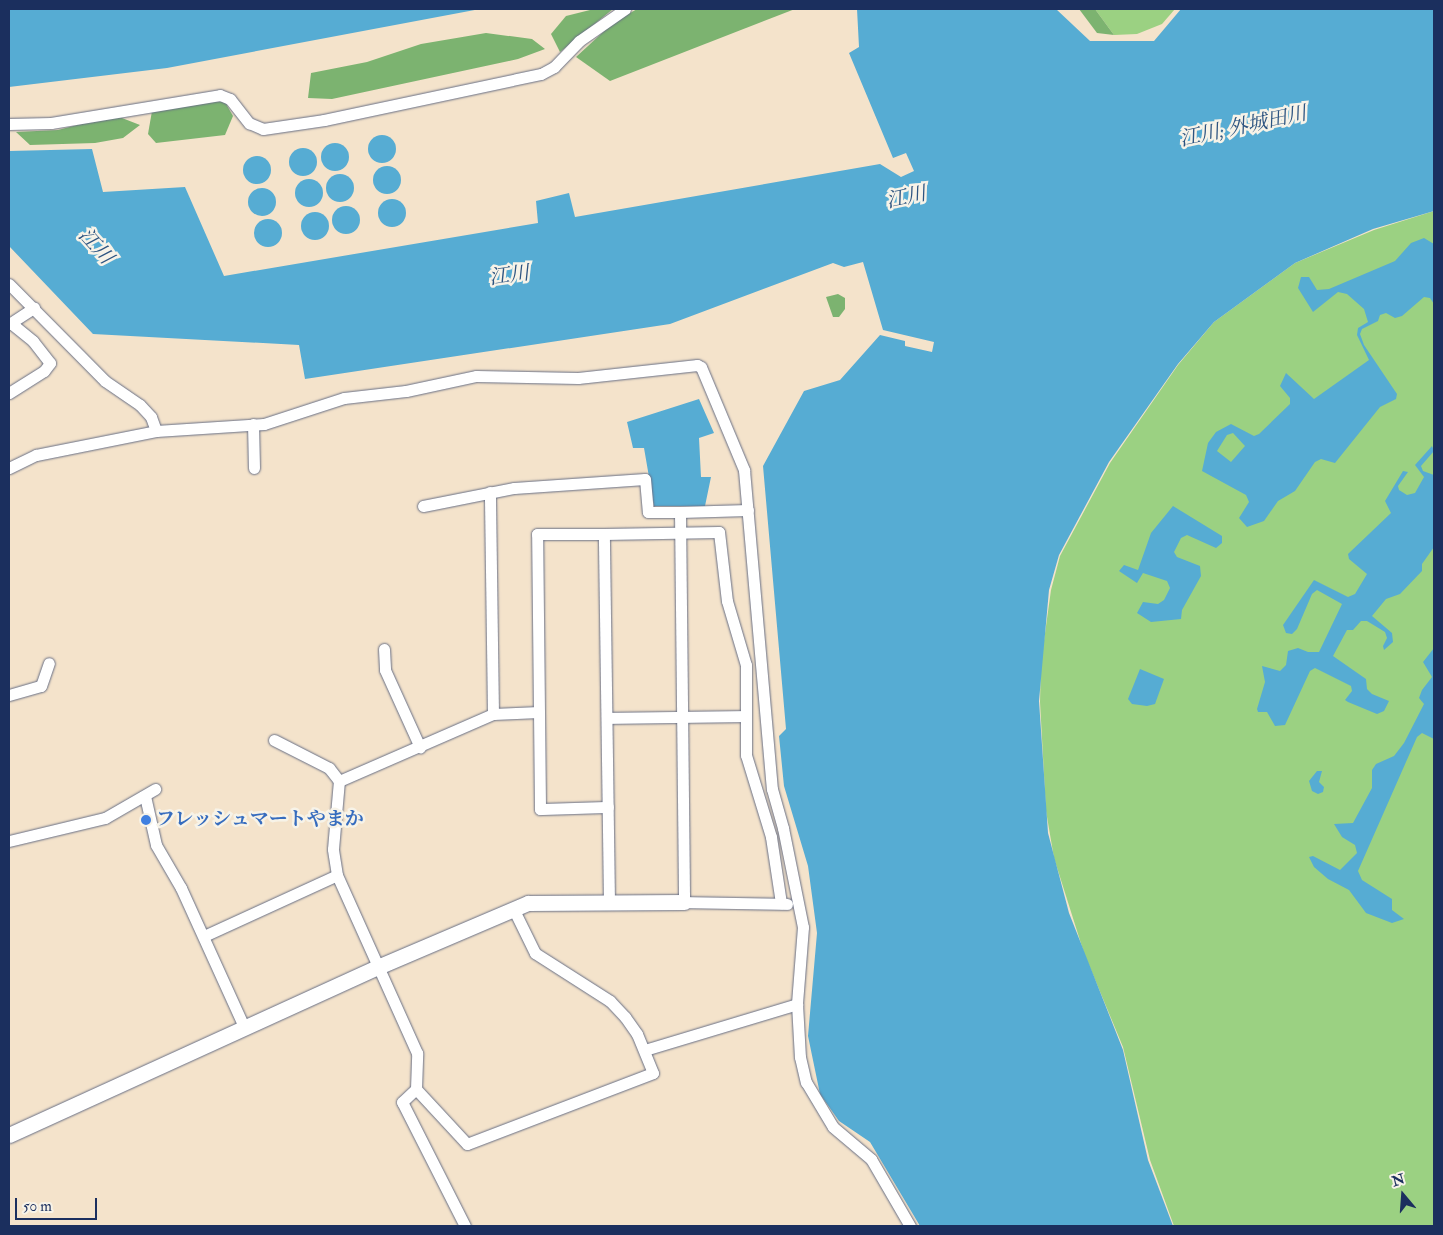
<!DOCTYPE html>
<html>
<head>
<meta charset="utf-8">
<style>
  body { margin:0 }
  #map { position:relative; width:1443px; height:1235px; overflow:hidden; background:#f4e3cb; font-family:"IM FELL Double Pica","Noto Serif JP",serif }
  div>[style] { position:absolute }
  .green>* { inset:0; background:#9bd182 }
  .forest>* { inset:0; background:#7cb370 }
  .water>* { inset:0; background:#56acd3 }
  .round { border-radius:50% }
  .roads { filter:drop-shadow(0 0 1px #676e84) drop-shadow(0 0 1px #676e84) }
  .street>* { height:11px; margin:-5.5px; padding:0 5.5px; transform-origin:5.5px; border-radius:5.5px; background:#fff }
  .secondary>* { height:15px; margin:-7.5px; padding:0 7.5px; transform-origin:7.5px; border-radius:7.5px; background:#fff }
  .dots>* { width:14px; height:14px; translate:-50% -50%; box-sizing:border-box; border:2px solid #f7f3e8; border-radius:50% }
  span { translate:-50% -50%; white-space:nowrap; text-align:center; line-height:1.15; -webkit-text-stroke:5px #f7f3e8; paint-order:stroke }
  .shop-label { font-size:19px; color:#366cbe; font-weight:700 }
  .left { translate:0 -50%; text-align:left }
  .water-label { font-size:20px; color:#2d5481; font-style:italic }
  .frame { position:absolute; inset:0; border:10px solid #1b2f5e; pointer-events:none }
  .north { position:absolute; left:1378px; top:1170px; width:50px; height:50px; -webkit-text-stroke:4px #f7f3e8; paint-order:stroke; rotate:342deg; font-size:14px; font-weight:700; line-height:20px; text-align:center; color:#1b2f5e }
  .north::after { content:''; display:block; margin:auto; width:18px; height:22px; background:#1b2f5e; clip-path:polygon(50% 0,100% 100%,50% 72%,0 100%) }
  .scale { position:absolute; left:15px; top:1198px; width:82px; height:22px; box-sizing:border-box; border:2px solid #1b2f5e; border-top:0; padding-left:6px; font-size:15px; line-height:18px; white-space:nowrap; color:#1b2f5e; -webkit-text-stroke:4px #f7f3e8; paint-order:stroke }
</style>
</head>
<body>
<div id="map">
  <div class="green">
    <div style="clip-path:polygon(1095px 9px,1175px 9px,1162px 24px,1137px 34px,1114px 35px)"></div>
    <div style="clip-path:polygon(1434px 211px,1434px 1226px,1174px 1226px,1150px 1160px,1123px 1047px,1084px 953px,1054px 858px,1046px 811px,1040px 702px,1041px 662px,1051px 590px,1060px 556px,1110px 463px,1178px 365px,1214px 322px,1295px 263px,1374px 230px)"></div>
  </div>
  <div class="forest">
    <div style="clip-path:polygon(594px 9px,613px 9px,560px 52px,551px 34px,566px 16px)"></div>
    <div style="clip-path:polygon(637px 9px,795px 9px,610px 81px,576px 57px,613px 23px)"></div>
    <div style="clip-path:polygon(1079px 9px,1095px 9px,1114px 35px,1097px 33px)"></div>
    <div style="clip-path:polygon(486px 33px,532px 39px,545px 49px,518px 59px,332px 99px,308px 98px,311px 73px,367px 62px,421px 44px)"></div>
    <div style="clip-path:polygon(208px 101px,225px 102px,233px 116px,225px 135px,156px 143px,148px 134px,152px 111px)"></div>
    <div style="clip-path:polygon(104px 118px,122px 118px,140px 125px,123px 138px,95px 143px,30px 145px,16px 132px,58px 130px)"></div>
    <div style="clip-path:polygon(838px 294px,845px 298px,845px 309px,839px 317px,833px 317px,826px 297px)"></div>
  </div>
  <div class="water">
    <div style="clip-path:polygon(9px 9px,480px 9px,167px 68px,9px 87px)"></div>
    <div style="clip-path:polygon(857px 9px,1056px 9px,1090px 41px,1154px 41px,1181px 9px,1434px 9px,1434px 211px,1373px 229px,1295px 263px,1214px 322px,1178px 364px,1109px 462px,1059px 555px,1049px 590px,1039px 701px,1048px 833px,1069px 913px,1123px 1050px,1148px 1160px,1173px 1226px,920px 1226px,870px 1142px,839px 1121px,820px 1094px,808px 1036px,817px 933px,808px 866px,784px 786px,779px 736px,786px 729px,763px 466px,804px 391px,840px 380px,880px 335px,905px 341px,905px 346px,932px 352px,934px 342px,883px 330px,863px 262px,844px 267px,833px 263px,670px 324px,305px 379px,299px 345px,93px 334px,9px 246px,9px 151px,92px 149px,103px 192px,185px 187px,224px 276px,538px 223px,536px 201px,569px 193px,575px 217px,880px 164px,901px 177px,914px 171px,906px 153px,893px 158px,849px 53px,859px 47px)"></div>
    <div class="round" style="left:368px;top:135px;width:28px;height:28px"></div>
    <div class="round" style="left:321px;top:143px;width:28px;height:28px"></div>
    <div class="round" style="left:289px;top:148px;width:28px;height:28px"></div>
    <div class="round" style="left:243px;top:156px;width:28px;height:28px"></div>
    <div class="round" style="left:373px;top:166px;width:28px;height:28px"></div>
    <div class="round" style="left:326px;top:174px;width:28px;height:28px"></div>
    <div class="round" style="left:295px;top:179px;width:28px;height:28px"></div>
    <div class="round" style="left:248px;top:188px;width:28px;height:28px"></div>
    <div class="round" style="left:378px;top:199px;width:28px;height:28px"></div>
    <div class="round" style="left:332px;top:206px;width:28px;height:28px"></div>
    <div class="round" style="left:301px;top:212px;width:28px;height:28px"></div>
    <div class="round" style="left:254px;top:219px;width:28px;height:28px"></div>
    <div style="clip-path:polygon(evenodd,1424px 238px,1434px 244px,1434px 304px,1430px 298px,1424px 297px,1402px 316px,1395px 318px,1386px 313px,1380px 315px,1378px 321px,1362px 329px,1360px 334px,1364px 345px,1397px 394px,1396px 399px,1380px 407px,1335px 463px,1321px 459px,1315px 462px,1295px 491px,1278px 501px,1264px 521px,1247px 527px,1239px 518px,1249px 502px,1246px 495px,1202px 471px,1208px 443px,1216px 432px,1231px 424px,1254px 436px,1259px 434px,1290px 404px,1290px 398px,1280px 386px,1286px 373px,1314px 399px,1369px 360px,1357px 335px,1358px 328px,1368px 322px,1364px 309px,1347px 294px,1338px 292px,1313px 312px,1298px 288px,1301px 277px,1309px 277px,1317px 290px,1329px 289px,1395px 261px,1411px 243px,1424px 238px,1233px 433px,1245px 446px,1231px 462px,1217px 451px,1227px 435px,1233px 433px)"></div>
    <div style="clip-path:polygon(699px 399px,714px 433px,699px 438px,701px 477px,711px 477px,705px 506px,654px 506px,644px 448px,633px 448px,627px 422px)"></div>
    <div style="clip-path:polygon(1432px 446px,1434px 451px,1421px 466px,1423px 471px,1434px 475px,1434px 547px,1422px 564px,1422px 571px,1400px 594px,1386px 599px,1372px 616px,1392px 633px,1393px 642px,1384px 650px,1383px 646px,1387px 638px,1385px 632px,1367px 621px,1361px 621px,1353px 630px,1347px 630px,1333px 656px,1366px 679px,1367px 689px,1372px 694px,1389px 701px,1384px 711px,1377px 714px,1348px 702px,1345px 700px,1352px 691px,1351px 686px,1315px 668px,1310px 671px,1285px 725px,1275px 726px,1267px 712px,1258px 712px,1257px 709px,1265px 682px,1262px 666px,1280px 671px,1286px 665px,1288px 651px,1298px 648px,1308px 652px,1319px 652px,1342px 604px,1317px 590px,1312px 594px,1297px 629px,1292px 634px,1286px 633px,1283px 625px,1314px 580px,1348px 597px,1355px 594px,1367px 574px,1349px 559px,1348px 554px,1391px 513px,1385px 501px,1403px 471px,1408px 472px,1398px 486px,1399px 490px,1407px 495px,1415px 493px,1424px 477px,1415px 465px)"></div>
    <div style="clip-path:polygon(1173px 506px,1222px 536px,1222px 543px,1216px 548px,1187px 535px,1181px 538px,1174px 552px,1177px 557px,1200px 566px,1201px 576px,1182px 610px,1181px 619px,1151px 622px,1137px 613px,1143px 602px,1158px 604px,1164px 600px,1170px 588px,1167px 581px,1143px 573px,1137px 583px,1119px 571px,1124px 565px,1138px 570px,1151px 533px)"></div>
    <div style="clip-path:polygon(1434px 648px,1434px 739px,1422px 733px,1417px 737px,1358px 871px,1362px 880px,1392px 899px,1392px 910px,1404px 919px,1392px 923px,1366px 913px,1349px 890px,1328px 879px,1314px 867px,1309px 857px,1313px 856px,1340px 870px,1357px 853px,1355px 845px,1342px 837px,1334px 824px,1353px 823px,1372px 788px,1372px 770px,1376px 764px,1394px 756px,1404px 743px,1424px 704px,1419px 698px,1422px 690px,1432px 677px,1423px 662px)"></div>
    <div style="clip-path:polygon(1140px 669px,1164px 679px,1155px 704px,1147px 706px,1132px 704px,1128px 699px)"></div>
    <div style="clip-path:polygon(1317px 771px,1322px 771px,1319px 782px,1324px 787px,1323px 792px,1318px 794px,1312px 791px,1309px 781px)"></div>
  </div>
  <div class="roads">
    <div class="street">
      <div style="left:9px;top:124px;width:42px;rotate:-1.4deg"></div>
      <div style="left:51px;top:123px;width:171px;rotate:-9.4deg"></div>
      <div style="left:220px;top:95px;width:11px;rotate:22deg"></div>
      <div style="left:230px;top:99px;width:31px;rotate:52deg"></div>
      <div style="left:249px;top:123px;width:15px;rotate:23deg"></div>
      <div style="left:263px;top:129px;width:62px;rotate:-8.4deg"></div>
      <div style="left:324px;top:120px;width:222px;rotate:-12deg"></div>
      <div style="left:541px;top:74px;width:15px;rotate:-28deg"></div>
      <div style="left:554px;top:67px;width:36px;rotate:-46deg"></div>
      <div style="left:579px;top:41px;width:56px;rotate:-34.8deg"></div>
      <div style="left:9px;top:284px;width:136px;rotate:45.3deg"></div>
      <div style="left:105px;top:381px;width:42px;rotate:34.4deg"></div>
      <div style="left:140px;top:405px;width:16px;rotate:47deg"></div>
      <div style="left:151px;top:417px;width:15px;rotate:70deg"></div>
      <div style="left:9px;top:324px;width:30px;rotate:-33deg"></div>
      <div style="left:9px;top:393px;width:41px;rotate:-32.2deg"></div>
      <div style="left:44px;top:371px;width:10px;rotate:-53deg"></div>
      <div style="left:50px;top:363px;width:28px;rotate:-128deg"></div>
      <div style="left:33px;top:341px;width:28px;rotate:-141deg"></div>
      <div style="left:253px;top:424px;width:44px;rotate:88.7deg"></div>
      <div style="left:9px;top:468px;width:30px;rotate:-26deg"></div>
      <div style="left:36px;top:455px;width:122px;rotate:-11.3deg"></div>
      <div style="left:156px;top:431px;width:108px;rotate:-3.7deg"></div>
      <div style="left:264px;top:424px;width:84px;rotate:-18deg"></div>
      <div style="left:344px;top:398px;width:62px;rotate:-6.4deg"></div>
      <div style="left:406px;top:391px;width:72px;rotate:-12.1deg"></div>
      <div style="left:476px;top:376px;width:102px;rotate:1.1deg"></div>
      <div style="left:578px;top:378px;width:120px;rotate:-6.2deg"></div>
      <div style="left:697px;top:365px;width:4px;rotate:27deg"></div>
      <div style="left:701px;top:367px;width:112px;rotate:67.3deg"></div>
      <div style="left:744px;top:470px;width:320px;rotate:85deg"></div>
      <div style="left:772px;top:789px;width:41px;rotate:74.2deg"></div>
      <div style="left:783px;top:828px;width:101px;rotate:78.6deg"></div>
      <div style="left:803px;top:927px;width:77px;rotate:94.5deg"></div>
      <div style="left:797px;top:1004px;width:53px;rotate:86.8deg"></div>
      <div style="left:800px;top:1057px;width:26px;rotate:77deg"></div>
      <div style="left:806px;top:1082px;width:52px;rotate:59deg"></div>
      <div style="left:833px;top:1127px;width:50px;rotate:40.1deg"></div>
      <div style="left:871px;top:1159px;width:78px;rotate:59.8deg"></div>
      <div style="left:423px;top:506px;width:93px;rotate:-11.2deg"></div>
      <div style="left:514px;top:488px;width:131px;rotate:-3.9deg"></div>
      <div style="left:645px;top:479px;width:33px;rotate:85deg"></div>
      <div style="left:648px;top:512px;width:32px"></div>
      <div style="left:748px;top:510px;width:68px;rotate:178.3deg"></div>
      <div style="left:680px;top:512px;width:390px;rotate:89.4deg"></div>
      <div style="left:684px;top:902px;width:103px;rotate:1.1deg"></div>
      <div style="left:384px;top:649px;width:21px;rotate:87deg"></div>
      <div style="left:385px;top:670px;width:85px;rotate:65.6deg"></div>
      <div style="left:9px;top:695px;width:33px;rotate:-16deg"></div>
      <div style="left:41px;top:686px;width:24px;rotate:-71deg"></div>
      <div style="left:539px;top:712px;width:178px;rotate:-90.6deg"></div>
      <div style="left:537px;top:534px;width:67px"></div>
      <div style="left:493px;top:714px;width:46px;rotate:-2.5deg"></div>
      <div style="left:539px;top:712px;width:97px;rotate:89.4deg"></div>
      <div style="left:540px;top:809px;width:68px;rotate:-1.7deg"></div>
      <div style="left:607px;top:718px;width:137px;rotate:-0.8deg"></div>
      <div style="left:274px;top:740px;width:62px;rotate:27deg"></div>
      <div style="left:329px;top:768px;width:16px;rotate:52deg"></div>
      <div style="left:145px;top:796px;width:50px;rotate:77.3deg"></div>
      <div style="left:156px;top:845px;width:50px;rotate:59.8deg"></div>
      <div style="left:181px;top:888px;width:153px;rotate:65.6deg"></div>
      <div style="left:9px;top:841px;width:99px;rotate:-13.5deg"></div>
      <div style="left:105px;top:818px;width:58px;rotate:-30.1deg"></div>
      <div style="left:609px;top:902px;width:368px;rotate:-90.8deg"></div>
      <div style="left:604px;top:534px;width:115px;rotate:-1deg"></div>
      <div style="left:719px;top:532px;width:69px;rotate:83.4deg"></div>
      <div style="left:727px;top:601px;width:67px;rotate:73.5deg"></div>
      <div style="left:746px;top:665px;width:90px;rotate:90deg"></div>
      <div style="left:746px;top:755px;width:86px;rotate:73deg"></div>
      <div style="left:771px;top:837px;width:67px;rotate:81.4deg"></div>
      <div style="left:204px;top:936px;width:146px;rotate:-24.6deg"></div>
      <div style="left:645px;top:1050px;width:159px;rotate:-16.8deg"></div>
      <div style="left:416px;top:1089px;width:75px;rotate:47.2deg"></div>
      <div style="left:467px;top:1144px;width:199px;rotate:-20.9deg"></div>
      <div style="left:653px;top:1073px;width:42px;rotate:-112.3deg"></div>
      <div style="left:637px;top:1034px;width:21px;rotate:-125deg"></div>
      <div style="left:625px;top:1017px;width:22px;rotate:-133deg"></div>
      <div style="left:610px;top:1001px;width:89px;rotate:-147.4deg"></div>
      <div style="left:535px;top:953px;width:50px;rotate:-116.1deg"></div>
      <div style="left:465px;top:1226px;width:139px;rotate:-116.9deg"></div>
      <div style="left:402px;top:1102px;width:19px;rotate:-43deg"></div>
      <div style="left:416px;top:1089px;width:36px;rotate:-88deg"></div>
      <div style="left:417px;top:1053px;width:195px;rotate:-114.2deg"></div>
      <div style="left:337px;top:875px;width:26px;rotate:-99deg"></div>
      <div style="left:333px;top:849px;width:68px;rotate:-85deg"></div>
      <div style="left:339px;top:781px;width:168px;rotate:-23.5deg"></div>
      <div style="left:493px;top:714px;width:222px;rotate:-90.8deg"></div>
    </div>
    <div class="secondary">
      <div style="left:9px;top:1135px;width:408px;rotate:-24.5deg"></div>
      <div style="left:380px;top:966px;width:161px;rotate:-23.1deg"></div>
      <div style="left:528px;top:903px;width:156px;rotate:-0.4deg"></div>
    </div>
  </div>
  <div class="dots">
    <div style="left:146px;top:820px;background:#3f7fe0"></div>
  </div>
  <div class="shop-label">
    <span class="left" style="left:156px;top:820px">フレッシュマートやまか</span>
  </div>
  <div class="water-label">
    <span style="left:1243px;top:126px;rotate:-12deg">江川; 外城田川</span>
    <span style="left:906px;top:197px;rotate:-12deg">江川</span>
    <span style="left:96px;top:246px;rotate:48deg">江川</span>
    <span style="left:509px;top:275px;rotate:-8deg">江川</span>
  </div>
  <div class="frame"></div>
  <div class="north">N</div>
  <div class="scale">50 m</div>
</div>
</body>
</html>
